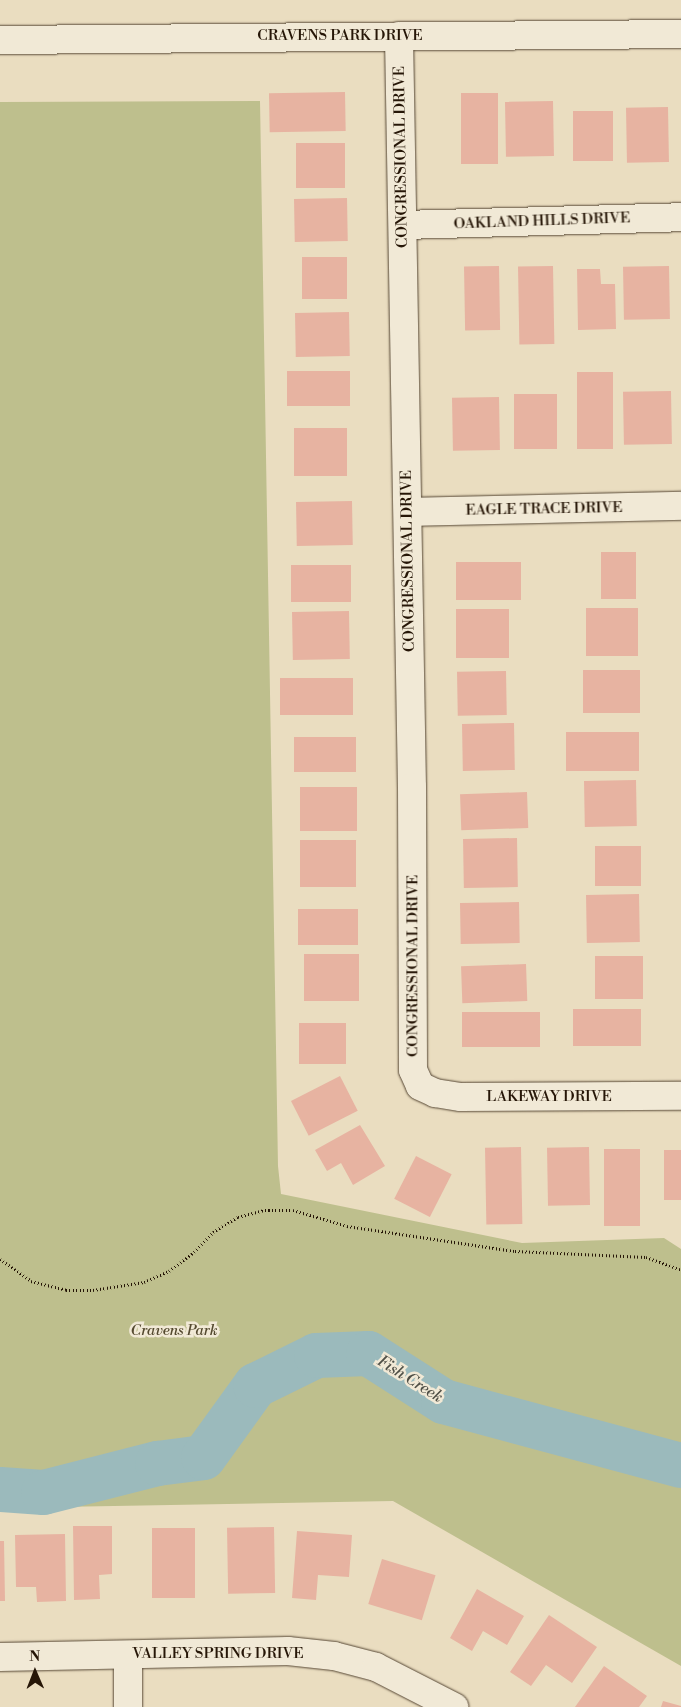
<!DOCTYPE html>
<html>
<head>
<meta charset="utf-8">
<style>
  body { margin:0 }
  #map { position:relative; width:681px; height:1707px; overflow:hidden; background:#eaddc0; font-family:"Libre Bodoni",serif }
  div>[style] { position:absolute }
  .green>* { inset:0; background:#bebf8d }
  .river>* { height:45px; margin:-22.5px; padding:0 22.5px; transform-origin:22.5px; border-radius:22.5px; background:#9bbabc }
  .building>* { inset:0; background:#e7b3a1; transform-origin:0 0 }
  .path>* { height:3px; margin-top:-1.5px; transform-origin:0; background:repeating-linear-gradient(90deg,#261607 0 1px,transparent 0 3.5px) }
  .roads { filter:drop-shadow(0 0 1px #574835) drop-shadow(0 0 1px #574835) }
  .street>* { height:28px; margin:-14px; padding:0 14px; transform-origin:14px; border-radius:14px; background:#f1e9d6 }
  .secondary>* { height:28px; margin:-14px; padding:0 14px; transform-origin:14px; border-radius:14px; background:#f1e9d6 }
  span { translate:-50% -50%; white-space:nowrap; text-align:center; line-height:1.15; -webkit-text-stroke:5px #f1e9d6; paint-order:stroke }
  .street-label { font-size:15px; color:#261607 }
  .park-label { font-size:15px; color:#54492f; font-style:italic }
  .water-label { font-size:16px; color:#4f4f46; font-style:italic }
  .north { position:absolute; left:10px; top:1647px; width:50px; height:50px; -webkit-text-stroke:4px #f1e9d6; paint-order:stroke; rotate:359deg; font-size:14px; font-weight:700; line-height:20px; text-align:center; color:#261607 }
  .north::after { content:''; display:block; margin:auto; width:18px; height:22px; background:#261607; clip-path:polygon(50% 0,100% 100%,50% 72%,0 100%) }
</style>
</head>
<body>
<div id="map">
  <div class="green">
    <div style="clip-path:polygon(260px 101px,278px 1166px,281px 1194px,522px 1243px,664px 1238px,681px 1249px,681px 1666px,393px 1501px,0 1508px,0 102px)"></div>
  </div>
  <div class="river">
    <div style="left:0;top:1489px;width:43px;rotate:4deg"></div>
    <div style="left:43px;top:1492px;width:118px;rotate:-14.3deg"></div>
    <div style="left:157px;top:1463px;width:46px;rotate:-7.4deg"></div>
    <div style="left:203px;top:1457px;width:89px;rotate:-54.2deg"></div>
    <div style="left:255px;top:1385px;width:68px;rotate:-26.2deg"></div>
    <div style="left:316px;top:1355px;width:52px;rotate:-2.2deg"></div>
    <div style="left:368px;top:1353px;width:89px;rotate:32.6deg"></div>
    <div style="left:443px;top:1401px;width:246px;rotate:15.1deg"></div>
  </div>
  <div class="building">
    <div style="left:345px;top:92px;width:39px;height:76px;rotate:89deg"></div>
    <div style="left:461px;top:93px;width:37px;height:71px"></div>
    <div style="left:553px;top:101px;width:55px;height:48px;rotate:89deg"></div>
    <div style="left:668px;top:107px;width:55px;height:42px;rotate:89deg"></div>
    <div style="left:573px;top:111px;width:40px;height:50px"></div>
    <div style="left:296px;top:143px;width:49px;height:45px"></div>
    <div style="left:347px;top:198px;width:43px;height:53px;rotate:89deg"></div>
    <div style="left:302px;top:257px;width:45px;height:42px"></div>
    <div style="left:499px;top:266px;width:64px;height:35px;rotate:89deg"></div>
    <div style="left:553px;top:266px;width:78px;height:35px;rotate:89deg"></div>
    <div style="left:669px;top:266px;width:53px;height:46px;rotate:89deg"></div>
    <div style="clip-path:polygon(577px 269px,600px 269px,601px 284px,615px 284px,616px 329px,578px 330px)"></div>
    <div style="left:349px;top:312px;width:44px;height:54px;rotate:89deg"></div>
    <div style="left:350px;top:371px;width:35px;height:63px;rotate:90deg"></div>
    <div style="left:577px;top:372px;width:36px;height:77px"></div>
    <div style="left:671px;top:391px;width:53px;height:48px;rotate:89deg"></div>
    <div style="left:514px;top:394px;width:43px;height:55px"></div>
    <div style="left:499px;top:397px;width:53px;height:47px;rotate:89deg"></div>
    <div style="left:347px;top:428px;width:48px;height:53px;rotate:90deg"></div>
    <div style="left:352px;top:501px;width:44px;height:56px;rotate:89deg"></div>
    <div style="left:636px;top:552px;width:47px;height:35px;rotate:90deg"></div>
    <div style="left:521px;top:562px;width:38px;height:65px;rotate:90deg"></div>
    <div style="left:351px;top:565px;width:37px;height:60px;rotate:90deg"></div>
    <div style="left:638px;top:608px;width:48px;height:52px;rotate:90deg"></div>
    <div style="left:509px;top:609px;width:49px;height:53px;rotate:90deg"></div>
    <div style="left:349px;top:611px;width:48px;height:57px;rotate:89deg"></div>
    <div style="left:640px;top:670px;width:43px;height:57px;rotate:90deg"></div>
    <div style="left:506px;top:671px;width:44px;height:49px;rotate:89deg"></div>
    <div style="left:353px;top:678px;width:37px;height:73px;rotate:90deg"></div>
    <div style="left:514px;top:723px;width:47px;height:52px;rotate:89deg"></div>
    <div style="left:639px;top:732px;width:39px;height:73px;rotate:90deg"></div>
    <div style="left:356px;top:737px;width:35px;height:62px;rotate:90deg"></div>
    <div style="left:636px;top:780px;width:46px;height:52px;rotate:89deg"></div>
    <div style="left:357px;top:787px;width:44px;height:57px;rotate:90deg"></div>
    <div style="left:527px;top:792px;width:36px;height:67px;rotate:88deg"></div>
    <div style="left:517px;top:838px;width:49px;height:54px;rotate:89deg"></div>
    <div style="left:356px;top:840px;width:47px;height:56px;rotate:90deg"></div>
    <div style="left:641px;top:846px;width:40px;height:46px;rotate:90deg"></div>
    <div style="left:639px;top:894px;width:48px;height:53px;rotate:89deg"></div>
    <div style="left:519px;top:902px;width:41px;height:59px;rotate:89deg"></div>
    <div style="left:358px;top:909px;width:36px;height:60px;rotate:90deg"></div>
    <div style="left:359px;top:954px;width:47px;height:55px;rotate:90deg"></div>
    <div style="left:643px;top:956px;width:43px;height:48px;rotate:90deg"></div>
    <div style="left:526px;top:964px;width:37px;height:65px;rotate:88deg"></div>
    <div style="left:641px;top:1009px;width:37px;height:68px;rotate:90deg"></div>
    <div style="left:540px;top:1012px;width:35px;height:78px;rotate:90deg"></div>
    <div style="left:346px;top:1023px;width:41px;height:47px;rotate:90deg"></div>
    <div style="left:340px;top:1076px;width:39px;height:55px;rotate:63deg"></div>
    <div style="clip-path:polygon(360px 1125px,385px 1166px,353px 1185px,341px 1163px,327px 1171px,315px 1150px)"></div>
    <div style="left:521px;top:1147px;width:77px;height:36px;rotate:89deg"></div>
    <div style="left:589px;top:1147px;width:58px;height:42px;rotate:89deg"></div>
    <div style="left:604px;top:1149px;width:36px;height:77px"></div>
    <div style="left:664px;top:1150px;width:17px;height:50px"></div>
    <div style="left:416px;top:1156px;width:40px;height:48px;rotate:27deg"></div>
    <div style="clip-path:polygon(73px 1526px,112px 1526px,112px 1574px,99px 1575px,100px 1599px,74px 1600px)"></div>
    <div style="left:274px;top:1527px;width:66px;height:47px;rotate:89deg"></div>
    <div style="left:152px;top:1528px;width:43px;height:70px"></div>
    <div style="clip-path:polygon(297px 1531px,352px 1535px,349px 1577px,318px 1575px,316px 1600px,292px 1598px)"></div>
    <div style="clip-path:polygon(65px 1534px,66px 1601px,37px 1602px,36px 1587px,16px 1587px,15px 1535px)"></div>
    <div style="clip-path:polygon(0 1541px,4px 1541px,5px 1601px,0 1601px)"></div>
    <div style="left:382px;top:1559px;width:56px;height:47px;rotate:17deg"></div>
    <div style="clip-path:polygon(477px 1589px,524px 1616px,507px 1645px,483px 1631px,472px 1651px,450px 1638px)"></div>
    <div style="clip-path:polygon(549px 1615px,597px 1647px,572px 1683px,546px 1665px,531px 1686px,510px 1672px)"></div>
    <div style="clip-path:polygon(604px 1666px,647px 1696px,639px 1707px,575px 1707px)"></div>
    <div style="clip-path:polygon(663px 1701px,681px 1706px,681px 1707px,661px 1707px)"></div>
  </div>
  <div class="path">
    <div style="left:0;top:1259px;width:38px;rotate:35deg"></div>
    <div style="left:31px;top:1281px;width:36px;rotate:14deg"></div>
    <div style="left:66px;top:1290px;width:27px"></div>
    <div style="left:93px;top:1290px;width:52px;rotate:-8.9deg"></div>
    <div style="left:144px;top:1282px;width:27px;rotate:-24deg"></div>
    <div style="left:169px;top:1271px;width:31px;rotate:-37deg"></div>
    <div style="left:194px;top:1252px;width:28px;rotate:-46deg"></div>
    <div style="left:213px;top:1232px;width:29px;rotate:-31deg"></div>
    <div style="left:238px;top:1217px;width:28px;rotate:-15deg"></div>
    <div style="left:265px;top:1210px;width:28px"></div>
    <div style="left:293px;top:1210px;width:56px;rotate:16.5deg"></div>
    <div style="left:347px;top:1226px;width:170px;rotate:8.5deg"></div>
    <div style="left:515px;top:1251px;width:131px;rotate:2.6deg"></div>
    <div style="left:646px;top:1257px;width:37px;rotate:20deg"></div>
  </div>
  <div class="roads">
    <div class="street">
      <div style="left:399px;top:36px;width:751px;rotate:89.01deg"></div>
      <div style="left:412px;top:787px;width:283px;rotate:89.8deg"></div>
      <div style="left:413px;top:1070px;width:17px;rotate:66deg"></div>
      <div style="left:420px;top:1086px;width:17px;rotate:25deg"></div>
      <div style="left:435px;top:1093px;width:26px;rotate:9deg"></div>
      <div style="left:461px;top:1097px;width:220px;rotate:-0.3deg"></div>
      <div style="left:403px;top:225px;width:278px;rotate:-1.6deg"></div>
      <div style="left:408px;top:512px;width:273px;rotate:-1.3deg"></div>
      <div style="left:128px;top:1655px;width:52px;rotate:90deg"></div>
      <div style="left:0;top:1657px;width:288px;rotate:-1.2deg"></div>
      <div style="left:288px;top:1651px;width:46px;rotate:6.2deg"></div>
      <div style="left:334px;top:1656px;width:43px;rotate:14.7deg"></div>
      <div style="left:376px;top:1667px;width:88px;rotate:27.1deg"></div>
    </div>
    <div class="secondary">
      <div style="left:0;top:40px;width:681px;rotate:-0.5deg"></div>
    </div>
  </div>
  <div class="street-label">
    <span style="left:340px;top:36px">CRAVENS PARK DRIVE</span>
    <span style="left:401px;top:157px;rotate:-91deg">CONGRESSIONAL DRIVE</span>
    <span style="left:542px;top:221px;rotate:-2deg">OAKLAND HILLS DRIVE</span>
    <span style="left:544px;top:509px;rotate:-1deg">EAGLE TRACE DRIVE</span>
    <span style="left:408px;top:561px;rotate:-91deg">CONGRESSIONAL DRIVE</span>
    <span style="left:413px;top:966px;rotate:-90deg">CONGRESSIONAL DRIVE</span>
    <span style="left:549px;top:1097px">LAKEWAY DRIVE</span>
    <span style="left:218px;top:1654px">VALLEY SPRING DRIVE</span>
  </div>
  <div class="park-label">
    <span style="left:174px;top:1331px">Cravens Park</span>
  </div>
  <div class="water-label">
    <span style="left:410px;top:1379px;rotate:32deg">Fish Creek</span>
  </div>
  <div class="north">N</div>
</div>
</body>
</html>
